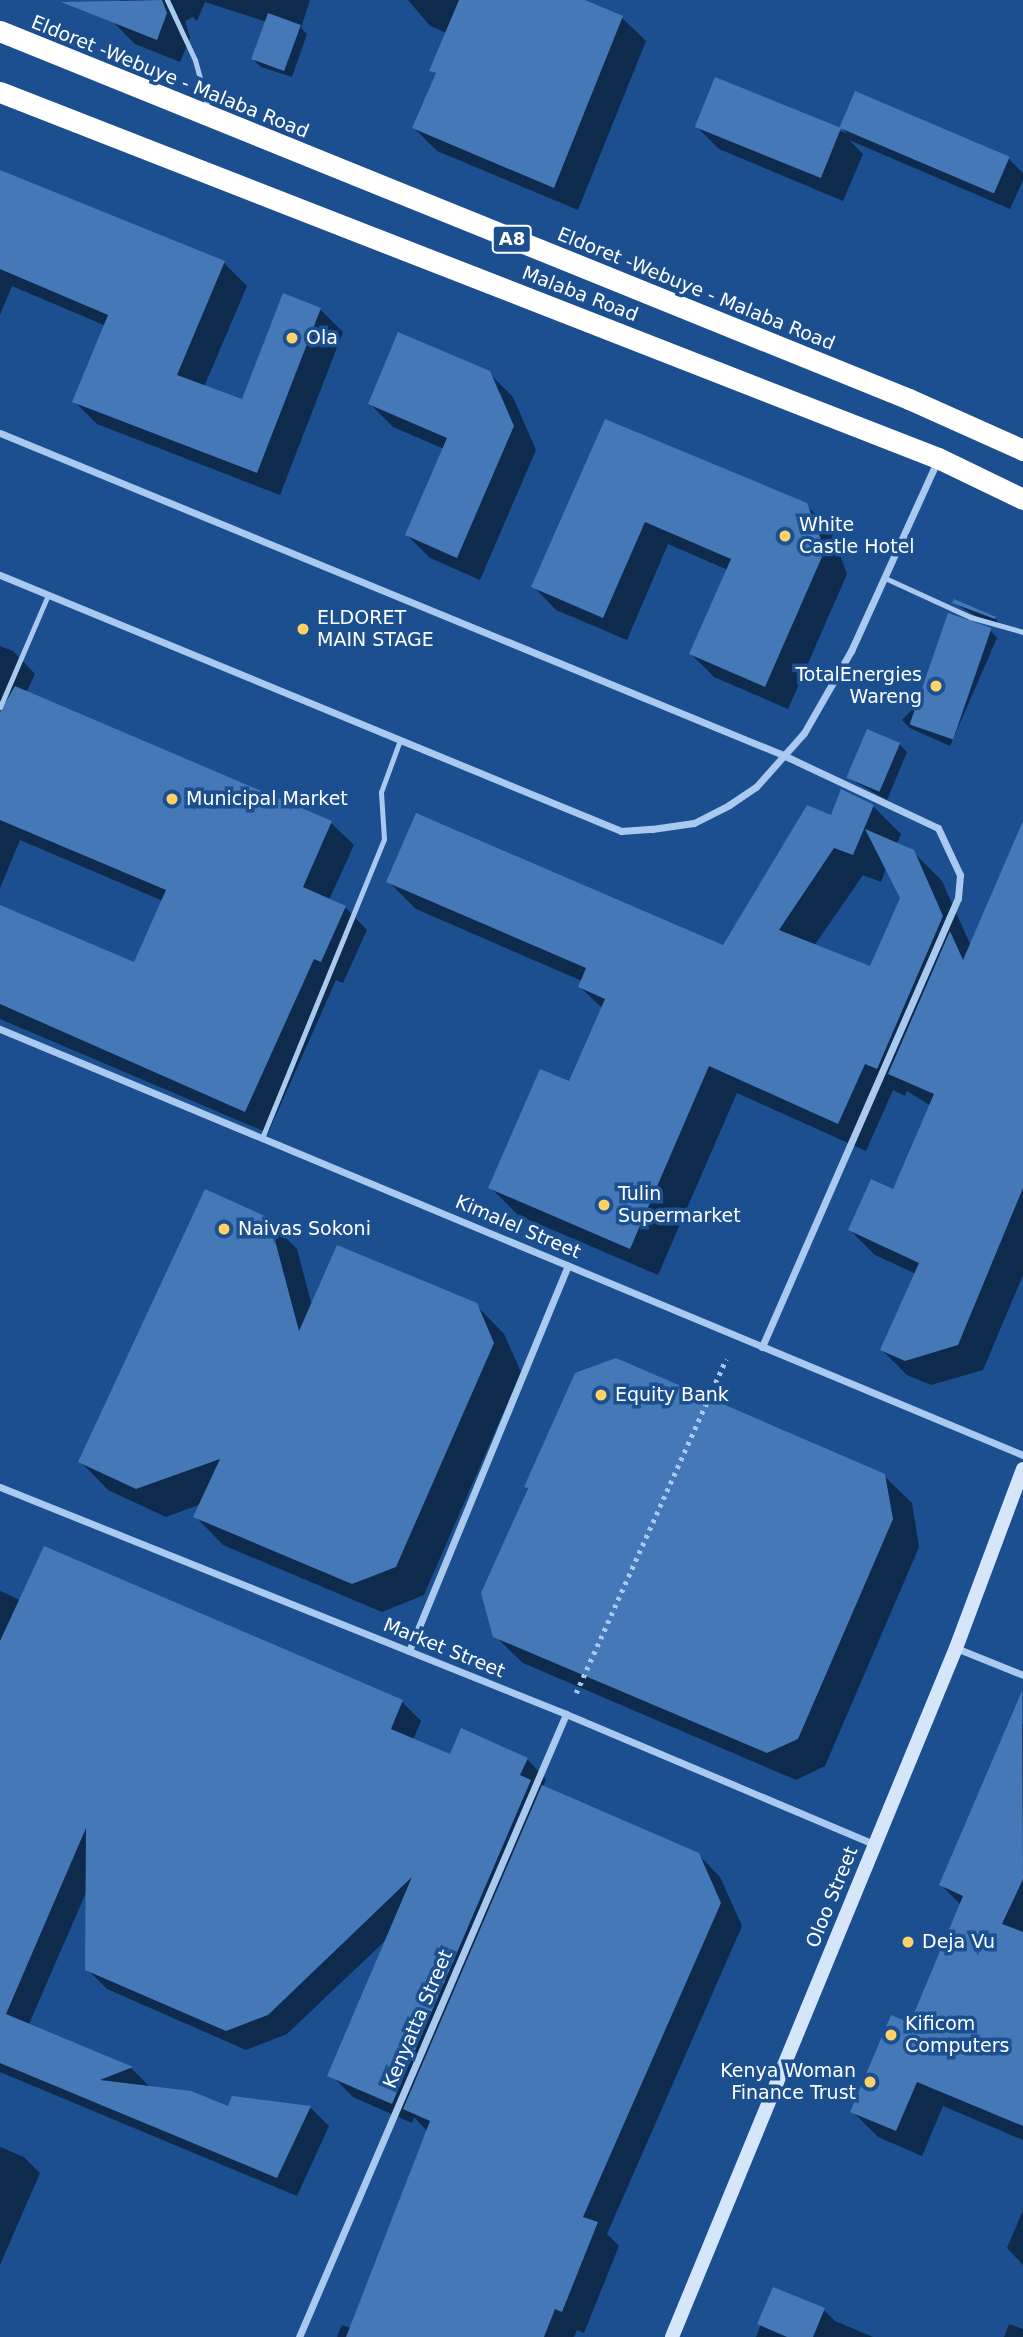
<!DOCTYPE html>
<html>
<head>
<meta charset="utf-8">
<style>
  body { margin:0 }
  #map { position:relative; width:1023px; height:2337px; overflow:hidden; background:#1b4f8f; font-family:"DejaVu Sans",sans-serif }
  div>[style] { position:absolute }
  .shadow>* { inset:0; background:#0007 }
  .building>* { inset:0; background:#4478b7; transform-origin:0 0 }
  .path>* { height:4.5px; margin-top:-2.25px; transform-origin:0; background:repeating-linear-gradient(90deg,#a9c9ee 0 3.5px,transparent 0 8.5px) }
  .lane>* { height:5px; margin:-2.5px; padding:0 2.5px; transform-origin:2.5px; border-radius:2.5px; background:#a9c9ee }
  .street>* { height:7px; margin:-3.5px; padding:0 3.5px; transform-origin:3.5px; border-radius:3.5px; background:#a9c9ee }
  .secondary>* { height:14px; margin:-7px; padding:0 7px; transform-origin:7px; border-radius:7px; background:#d6e6fa }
  .highway>* { height:21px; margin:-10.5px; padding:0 10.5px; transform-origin:10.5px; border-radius:10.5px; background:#fff }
  .dots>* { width:19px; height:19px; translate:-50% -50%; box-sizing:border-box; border:4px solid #1b4f8f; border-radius:50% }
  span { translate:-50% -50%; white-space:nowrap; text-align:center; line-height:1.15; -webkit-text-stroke:7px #1b4f8f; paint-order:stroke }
  .shield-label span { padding:2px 5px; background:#1b4f8f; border:2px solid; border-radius:5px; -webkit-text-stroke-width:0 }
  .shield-label { font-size:18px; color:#fff; font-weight:700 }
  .street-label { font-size:19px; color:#fff }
  .poi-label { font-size:19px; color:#fff }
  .left { translate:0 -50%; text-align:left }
  .right { translate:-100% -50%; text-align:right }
</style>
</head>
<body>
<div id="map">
  <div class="shadow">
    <div style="clip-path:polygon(120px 0,310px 0,301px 28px,307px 34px,292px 77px,261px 67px,253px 59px,267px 22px,205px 2px,197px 21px,193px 17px,185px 21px,190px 38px,180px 62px,135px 44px,112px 21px)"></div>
    <div style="clip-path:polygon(408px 0,580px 0,622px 18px,646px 41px,578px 210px,437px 151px,414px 128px,437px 75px,431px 70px,447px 33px,430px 26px)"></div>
    <div style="clip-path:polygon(716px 79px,848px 134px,841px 127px,1009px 159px,1023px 173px,1023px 180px,1010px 209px,849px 140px,863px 154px,843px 201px,719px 149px,696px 126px)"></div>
    <div style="clip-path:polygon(0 171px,224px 263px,247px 286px,204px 387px,243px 401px,320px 309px,343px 332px,280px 495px,97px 424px,74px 401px,106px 326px,12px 286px,0 315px)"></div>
    <div style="clip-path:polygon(489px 373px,513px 397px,536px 450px,480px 580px,430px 558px,407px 535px,444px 449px,393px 427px,370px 404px)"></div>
    <div style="clip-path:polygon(606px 421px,806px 505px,830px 528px,847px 574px,788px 709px,714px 677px,691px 654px,728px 570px,668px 544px,627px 640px,556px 610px,533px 586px)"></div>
    <div style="clip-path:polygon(954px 603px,995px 618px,999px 623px,981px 619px)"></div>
    <div style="clip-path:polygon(990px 630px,997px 638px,950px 746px,910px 728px,902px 720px)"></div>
    <div style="clip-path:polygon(0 646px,13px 651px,35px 674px,26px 693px,331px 823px,354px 845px,329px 900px,345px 907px,367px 930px,343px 983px,336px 980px,268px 1133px,0 1019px,0 907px,135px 964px,163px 901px,20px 840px,0 888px)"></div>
    <div style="clip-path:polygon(899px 744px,907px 752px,887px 800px,848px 778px)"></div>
    <div style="clip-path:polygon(evenodd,873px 806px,901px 834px,896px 845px,913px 852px,942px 881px,971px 946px,1023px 825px,1023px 1275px,983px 1370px,931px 1385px,907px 1375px,882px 1350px,916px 1274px,875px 1255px,850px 1230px,894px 1191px,931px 1106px,907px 1091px,905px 1096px,893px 1090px,866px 1151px,737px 1093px,658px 1275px,518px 1215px,490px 1187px,570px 1084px,603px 1009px,580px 987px,582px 981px,416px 909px,388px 881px,724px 947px,831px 817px,873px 806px,886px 868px,902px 898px,871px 968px,814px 946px,863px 875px,881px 882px,886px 868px)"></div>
    <div style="clip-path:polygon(268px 1220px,297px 1249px,312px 1306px,476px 1305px,504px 1334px,521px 1372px,424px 1595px,382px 1612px,223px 1545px,195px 1516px,201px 1504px,166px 1517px,108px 1490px,80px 1461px)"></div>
    <div style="clip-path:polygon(576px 1374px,884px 1476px,912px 1503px,919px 1547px,825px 1766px,796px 1780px,523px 1663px,495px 1636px,483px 1593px)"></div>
    <div style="clip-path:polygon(0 1591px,22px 1601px,402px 1702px,421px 1721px,413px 1740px,451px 1756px,527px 1759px,546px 1779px,543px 1787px,698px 1854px,720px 1877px,742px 1926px,607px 2234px,619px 2246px,584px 2333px,577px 2330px,574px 2337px,337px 2337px,342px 2325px,351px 2328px,428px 2132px,414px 2117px,412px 2123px,353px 2097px,333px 2077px,388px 1938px,287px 2034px,246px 2050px,107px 1989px,87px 1969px,88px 1888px,29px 2024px,132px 2069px,151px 2088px,229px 2108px,310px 2107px,329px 2126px,297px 2196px,0 2072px)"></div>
    <div style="clip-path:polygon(1012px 1720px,1023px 1724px,1023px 2140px,943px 2106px,922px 2156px,878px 2137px,852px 2111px,911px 2025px,961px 1905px,941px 1885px)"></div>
    <div style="clip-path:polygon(0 2147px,24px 2157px,40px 2173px,0 2265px)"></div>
    <div style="clip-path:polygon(1023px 2210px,1023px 2265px,1007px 2248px)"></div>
    <div style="clip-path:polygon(774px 2289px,824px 2310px,835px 2321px,873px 2337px,756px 2337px)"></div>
    <div style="clip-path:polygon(1009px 2324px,1023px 2329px,1023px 2337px,1004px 2337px)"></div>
  </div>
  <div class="building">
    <div style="clip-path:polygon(162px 0,167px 13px,157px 40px,61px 2px)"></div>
    <div style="clip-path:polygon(459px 0,585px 0,623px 16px,554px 188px,412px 128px,436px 73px,429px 71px)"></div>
    <div style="left:268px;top:13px;width:35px;height:49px;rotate:20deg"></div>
    <div style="left:715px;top:77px;width:136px;height:54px;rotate:22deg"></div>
    <div style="left:855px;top:91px;width:168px;height:40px;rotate:23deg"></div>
    <div style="clip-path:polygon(0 170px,225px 261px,177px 375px,242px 399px,283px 293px,321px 308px,257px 473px,72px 402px,108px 315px,0 269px)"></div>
    <div style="clip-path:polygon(398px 332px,490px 371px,514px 426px,457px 558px,405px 535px,447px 438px,368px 404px)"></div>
    <div style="clip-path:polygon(605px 419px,807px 503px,825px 550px,765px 687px,689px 654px,731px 559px,645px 522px,603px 618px,531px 587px)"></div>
    <div style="clip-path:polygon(954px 599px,996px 617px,995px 619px,952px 603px)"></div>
    <div style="left:948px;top:613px;width:46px;height:118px;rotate:19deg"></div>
    <div style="clip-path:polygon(15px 686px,332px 821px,303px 887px,346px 906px,321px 962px,314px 959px,245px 1112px,0 1004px,0 905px,134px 962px,166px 890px,0 820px,0 712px)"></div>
    <div style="left:867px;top:729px;width:36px;height:53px;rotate:23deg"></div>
    <div style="clip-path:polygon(841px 789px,874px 805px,853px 855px,834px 848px,779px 930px,870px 966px,900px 898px,865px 829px,914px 850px,943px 916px,877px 1069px,865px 1064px,838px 1124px,709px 1066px,630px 1249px,488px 1188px,540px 1069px,569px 1081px,605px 999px,578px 987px,586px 968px,386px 882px,416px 813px,723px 945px,807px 805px,831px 815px)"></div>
    <div style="clip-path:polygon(1023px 821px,1023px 1188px,958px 1345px,905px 1361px,880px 1350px,919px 1263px,848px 1230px,871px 1179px,893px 1189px,934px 1094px,888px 1074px,950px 931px,963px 960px)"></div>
    <div style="clip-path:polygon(205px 1189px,269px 1218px,299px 1331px,337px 1245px,477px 1303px,494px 1343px,396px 1567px,352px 1584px,193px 1517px,220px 1459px,136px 1489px,78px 1462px)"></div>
    <div style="clip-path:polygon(616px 1358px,885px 1474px,893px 1519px,798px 1739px,767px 1753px,493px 1637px,481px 1593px,528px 1488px,524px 1487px,575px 1373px)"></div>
    <div style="clip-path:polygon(44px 1546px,403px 1700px,391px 1729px,450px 1754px,461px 1728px,528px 1758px,520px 1775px,531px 1780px,392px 2104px,327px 2076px,412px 1877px,268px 2015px,226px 2031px,85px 1970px,86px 1828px,6px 2014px,133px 2067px,100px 2080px,191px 2091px,228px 2106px,232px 2096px,311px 2106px,277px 2178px,0 2063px,0 1641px)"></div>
    <div style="clip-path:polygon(1022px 1691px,1023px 1879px,1002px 1924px,1023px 1932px,1023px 2126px,917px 2082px,896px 2131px,850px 2112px,891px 2015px,910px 2023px,963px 1896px,939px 1885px)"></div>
    <div style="clip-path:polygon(542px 1785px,699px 1853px,721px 1903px,583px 2217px,598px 2222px,562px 2312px,555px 2309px,544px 2337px,346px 2337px,430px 2121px,403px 2109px)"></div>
    <div style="clip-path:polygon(773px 2287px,825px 2308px,813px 2337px,787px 2337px,757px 2324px)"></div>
  </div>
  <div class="path">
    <div style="left:576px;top:1693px;width:366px;rotate:-65.8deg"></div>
  </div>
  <div class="lane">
    <div style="left:167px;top:0;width:66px;rotate:65deg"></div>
    <div style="left:195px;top:60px;width:50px;rotate:74.8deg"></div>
    <div style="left:885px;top:578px;width:94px;rotate:24.6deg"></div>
    <div style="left:970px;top:617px;width:55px;rotate:15.8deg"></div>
    <div style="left:0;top:707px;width:122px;rotate:-66.8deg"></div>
    <div style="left:262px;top:1138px;width:323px;rotate:-67.8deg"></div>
    <div style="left:384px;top:839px;width:47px;rotate:-93.7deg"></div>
    <div style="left:381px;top:792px;width:55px;rotate:-69.9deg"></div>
  </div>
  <div class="street">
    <div style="left:0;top:433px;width:847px;rotate:22.35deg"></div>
    <div style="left:783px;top:755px;width:171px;rotate:25.2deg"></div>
    <div style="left:938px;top:828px;width:52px;rotate:64.9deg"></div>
    <div style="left:960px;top:875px;width:23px;rotate:95deg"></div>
    <div style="left:958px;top:898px;width:490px;rotate:113.6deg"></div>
    <div style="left:0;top:575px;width:672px;rotate:22.4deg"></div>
    <div style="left:621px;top:831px;width:31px;rotate:-4deg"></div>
    <div style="left:652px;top:829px;width:42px;rotate:-8.1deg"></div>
    <div style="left:694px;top:823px;width:39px;rotate:-27deg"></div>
    <div style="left:729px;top:805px;width:32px;rotate:-34deg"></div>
    <div style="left:756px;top:787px;width:72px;rotate:-48.4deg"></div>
    <div style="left:804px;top:733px;width:95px;rotate:-60.2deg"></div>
    <div style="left:851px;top:651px;width:209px;rotate:-65.6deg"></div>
    <div style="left:0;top:1029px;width:1108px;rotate:22.61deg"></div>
    <div style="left:0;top:1487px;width:610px;rotate:21.85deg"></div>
    <div style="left:566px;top:1714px;width:334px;rotate:22.9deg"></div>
    <div style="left:956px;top:1648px;width:72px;rotate:21.9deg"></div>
    <div style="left:409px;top:1651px;width:417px;rotate:-67.6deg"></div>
    <div style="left:299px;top:2337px;width:678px;rotate:-66.8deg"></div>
  </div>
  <div class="secondary">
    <div style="left:672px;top:2337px;width:745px;rotate:-67.6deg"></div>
    <div style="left:956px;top:1648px;width:191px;rotate:-69.5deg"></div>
  </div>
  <div class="highway">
    <div style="left:0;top:31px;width:981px;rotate:22.04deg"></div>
    <div style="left:909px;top:399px;width:125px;rotate:24.1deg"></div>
    <div style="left:0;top:92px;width:1007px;rotate:21.32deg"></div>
    <div style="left:938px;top:458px;width:94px;rotate:25.8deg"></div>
  </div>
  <div class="dots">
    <div style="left:292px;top:338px;background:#ffd166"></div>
    <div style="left:785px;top:536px;background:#ffd166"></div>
    <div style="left:303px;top:629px;background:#ffd166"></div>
    <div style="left:936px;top:686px;background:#ffd166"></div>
    <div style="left:172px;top:799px;background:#ffd166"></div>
    <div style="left:604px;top:1205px;background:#ffd166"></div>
    <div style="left:224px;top:1229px;background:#ffd166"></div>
    <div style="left:601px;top:1395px;background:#ffd166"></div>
    <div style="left:908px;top:1942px;background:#ffd166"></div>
    <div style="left:891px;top:2035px;background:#ffd166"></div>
    <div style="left:870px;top:2082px;background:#ffd166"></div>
  </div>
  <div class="shield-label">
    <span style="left:512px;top:239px">A8</span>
  </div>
  <div class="street-label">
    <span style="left:170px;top:77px;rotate:22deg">Eldoret -Webuye - Malaba Road</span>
    <span style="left:696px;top:289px;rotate:22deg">Eldoret -Webuye - Malaba Road</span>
    <span style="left:580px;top:294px;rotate:21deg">Malaba Road</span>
    <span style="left:518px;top:1227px;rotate:23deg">Kimalel Street</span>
    <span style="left:444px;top:1648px;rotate:22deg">Market Street</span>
    <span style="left:832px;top:1897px;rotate:-68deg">Oloo Street</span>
    <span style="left:418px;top:2019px;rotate:-67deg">Kenyatta Street</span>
  </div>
  <div class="poi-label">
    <span class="left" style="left:306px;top:338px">Ola</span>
    <span class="left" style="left:799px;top:536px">White<br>Castle Hotel</span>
    <span class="left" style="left:317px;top:629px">ELDORET<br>MAIN STAGE</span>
    <span class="right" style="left:922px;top:686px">TotalEnergies<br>Wareng</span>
    <span class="left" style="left:186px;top:799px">Municipal Market</span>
    <span class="left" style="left:618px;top:1205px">Tulin<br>Supermarket</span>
    <span class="left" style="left:238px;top:1229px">Naivas Sokoni</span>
    <span class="left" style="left:615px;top:1395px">Equity Bank</span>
    <span class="left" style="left:922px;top:1942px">Deja Vu</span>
    <span class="left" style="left:905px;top:2035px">Kificom<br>Computers</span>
    <span class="right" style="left:856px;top:2082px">Kenya Woman<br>Finance Trust</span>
  </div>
</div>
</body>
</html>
